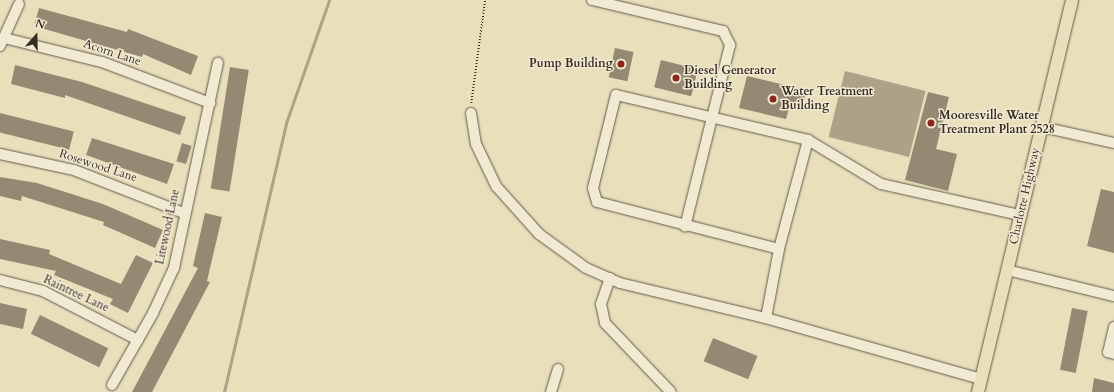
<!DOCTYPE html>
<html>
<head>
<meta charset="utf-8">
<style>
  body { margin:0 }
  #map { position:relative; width:1114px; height:392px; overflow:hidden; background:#e9dfbb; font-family:Cardo,serif }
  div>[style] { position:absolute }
  .water>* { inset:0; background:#ada288; transform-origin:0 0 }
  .stream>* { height:3px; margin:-1.5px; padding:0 1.5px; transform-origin:1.5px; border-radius:1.5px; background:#ada288 }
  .building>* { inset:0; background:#948973; transform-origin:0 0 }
  .path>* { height:1.5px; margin-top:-0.75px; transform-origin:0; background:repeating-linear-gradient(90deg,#382b24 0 1px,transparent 0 3px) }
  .roads { filter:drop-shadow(0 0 1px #64584a) drop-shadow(0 0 1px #64584a) }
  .minor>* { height:10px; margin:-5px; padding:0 5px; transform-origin:5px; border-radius:5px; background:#f1ead3 }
  .major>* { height:12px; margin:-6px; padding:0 6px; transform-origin:6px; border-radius:6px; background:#e9dfbb }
  .dots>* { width:11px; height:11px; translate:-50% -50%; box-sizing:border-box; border:2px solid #f1ead3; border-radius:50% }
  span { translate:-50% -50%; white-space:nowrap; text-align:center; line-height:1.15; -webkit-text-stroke:3px #f1ead3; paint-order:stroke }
  .street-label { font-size:12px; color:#382b24 }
  .poi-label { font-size:12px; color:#382b24; font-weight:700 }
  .right { translate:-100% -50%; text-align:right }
  .left { translate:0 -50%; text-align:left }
  .north { position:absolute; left:16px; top:16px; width:40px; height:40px; -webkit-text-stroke:3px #f1ead3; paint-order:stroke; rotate:20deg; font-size:11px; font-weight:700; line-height:16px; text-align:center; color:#382b24 }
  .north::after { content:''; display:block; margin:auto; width:14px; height:18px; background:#382b24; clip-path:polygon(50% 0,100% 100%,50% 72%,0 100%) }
</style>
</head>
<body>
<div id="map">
  <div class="water">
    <div style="left:845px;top:71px;width:83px;height:68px;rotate:14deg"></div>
  </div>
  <div class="stream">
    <div style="left:224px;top:392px;width:276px;rotate:-77deg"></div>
    <div style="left:286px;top:123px;width:130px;rotate:-70.7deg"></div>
  </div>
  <div class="building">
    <div style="clip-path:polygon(39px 8px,127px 32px,128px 29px,198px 56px,191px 75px,143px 54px,142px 57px,34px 26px)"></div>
    <div style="left:615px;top:48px;width:19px;height:30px;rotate:12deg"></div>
    <div style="left:661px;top:60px;width:38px;height:28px;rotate:14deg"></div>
    <div style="clip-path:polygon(15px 65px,82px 82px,186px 117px,180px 135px,65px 95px,65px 98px,11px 84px)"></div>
    <div style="left:230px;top:67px;width:19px;height:123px;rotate:9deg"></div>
    <div style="clip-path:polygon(747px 76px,806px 90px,802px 111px,789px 108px,786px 119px,739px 108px)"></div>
    <div style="clip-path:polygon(928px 92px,949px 97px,936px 149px,957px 154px,948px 191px,905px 180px)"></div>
    <div style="left:0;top:113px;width:76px;height:19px;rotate:14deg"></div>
    <div style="clip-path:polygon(92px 138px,174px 164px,167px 184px,86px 155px)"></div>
    <div style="left:182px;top:143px;width:10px;height:19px;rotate:17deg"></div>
    <div style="clip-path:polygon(0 177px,37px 183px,103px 204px,163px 230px,155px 248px,103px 225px,104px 222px,22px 196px,21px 201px,0 196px)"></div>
    <div style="clip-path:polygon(1101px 189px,1114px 192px,1114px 253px,1087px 246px)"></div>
    <div style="clip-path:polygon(205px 213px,222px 217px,207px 281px,210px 282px,152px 392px,132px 392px,198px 268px,193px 266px)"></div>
    <div style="clip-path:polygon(0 239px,50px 250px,49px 254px,121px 284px,136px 255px,153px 263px,128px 313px,110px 304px,113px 299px,54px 275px,56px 271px,0 259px)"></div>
    <div style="clip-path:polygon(0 303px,27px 309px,23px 329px,0 324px)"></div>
    <div style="left:1072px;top:308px;width:16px;height:63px;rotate:11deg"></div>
    <div style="left:40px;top:315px;width:76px;height:21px;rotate:26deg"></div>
    <div style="left:713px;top:338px;width:48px;height:25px;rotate:22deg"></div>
    <div style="clip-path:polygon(1094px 378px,1114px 383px,1114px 392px,1092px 392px)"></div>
  </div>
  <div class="path">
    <div style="left:471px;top:103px;width:104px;rotate:-82.3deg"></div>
  </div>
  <div class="roads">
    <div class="minor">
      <div style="left:592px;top:0;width:135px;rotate:13.3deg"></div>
      <div style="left:723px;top:31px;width:16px;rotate:63deg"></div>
      <div style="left:730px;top:45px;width:187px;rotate:103.9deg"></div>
      <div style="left:4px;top:38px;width:101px;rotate:13.8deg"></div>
      <div style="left:102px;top:62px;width:116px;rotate:20.8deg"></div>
      <div style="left:0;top:46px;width:46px;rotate:-65.7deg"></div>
      <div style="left:471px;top:113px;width:31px;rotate:81deg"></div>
      <div style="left:476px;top:144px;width:47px;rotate:64.5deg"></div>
      <div style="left:496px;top:186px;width:64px;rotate:48.1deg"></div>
      <div style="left:539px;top:234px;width:58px;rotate:35.9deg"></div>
      <div style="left:586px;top:268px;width:37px;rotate:24deg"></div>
      <div style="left:620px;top:283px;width:150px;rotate:13.5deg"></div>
      <div style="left:1042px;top:127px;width:74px;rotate:12.5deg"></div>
      <div style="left:0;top:154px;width:76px;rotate:12.2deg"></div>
      <div style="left:74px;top:170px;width:118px;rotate:21.4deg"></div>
      <div style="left:779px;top:249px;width:113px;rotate:-75.1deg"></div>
      <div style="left:1007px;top:270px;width:110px;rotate:13.7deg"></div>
      <div style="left:610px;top:278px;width:28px;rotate:109deg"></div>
      <div style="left:601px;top:304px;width:19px;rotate:78deg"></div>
      <div style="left:605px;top:323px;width:95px;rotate:46.3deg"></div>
      <div style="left:0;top:280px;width:44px;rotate:14.3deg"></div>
      <div style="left:43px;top:291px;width:107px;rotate:27.3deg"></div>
      <div style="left:1114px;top:327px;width:26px;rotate:103deg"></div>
      <div style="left:1108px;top:352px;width:6px;rotate:18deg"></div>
      <div style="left:981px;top:379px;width:223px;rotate:-164.2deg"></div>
      <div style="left:766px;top:318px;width:70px;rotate:-79.3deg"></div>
      <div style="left:779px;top:249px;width:188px;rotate:-165.5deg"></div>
      <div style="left:597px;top:202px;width:15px;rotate:-106deg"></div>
      <div style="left:593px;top:188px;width:96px;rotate:-76.1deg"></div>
      <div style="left:616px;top:95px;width:197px;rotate:13.2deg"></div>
      <div style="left:808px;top:140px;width:85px;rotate:31.1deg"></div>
      <div style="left:881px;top:184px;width:142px;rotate:12.6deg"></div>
      <div style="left:112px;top:385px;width:83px;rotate:-60.3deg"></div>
      <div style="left:153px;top:313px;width:50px;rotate:-65deg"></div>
      <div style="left:174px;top:268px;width:210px;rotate:-77.9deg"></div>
      <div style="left:551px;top:392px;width:24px;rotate:-73deg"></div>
    </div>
    <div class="major">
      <div style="left:978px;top:392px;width:403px;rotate:-76.5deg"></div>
    </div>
  </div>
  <div class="dots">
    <div style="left:621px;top:64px;background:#8f2418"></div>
    <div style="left:676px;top:78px;background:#8f2418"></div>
    <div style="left:773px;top:99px;background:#8f2418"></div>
    <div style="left:931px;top:123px;background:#8f2418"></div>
  </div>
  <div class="street-label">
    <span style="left:112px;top:53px;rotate:18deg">Acorn Lane</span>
    <span style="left:98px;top:166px;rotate:18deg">Rosewood Lane</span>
    <span style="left:1025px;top:196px;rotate:-77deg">Charlotte Highway</span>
    <span style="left:168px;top:227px;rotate:-78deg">Litewood Lane</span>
    <span style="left:76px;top:294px;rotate:25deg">Raintree Lane</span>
  </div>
  <div class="poi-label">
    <span class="right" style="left:613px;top:64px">Pump Building</span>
    <span class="left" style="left:684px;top:78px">Diesel Generator<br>Building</span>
    <span class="left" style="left:781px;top:99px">Water Treatment<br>Building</span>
    <span class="left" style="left:939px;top:123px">Mooresville Water<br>Treatment Plant 2528</span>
  </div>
  <div class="north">N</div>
</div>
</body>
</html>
